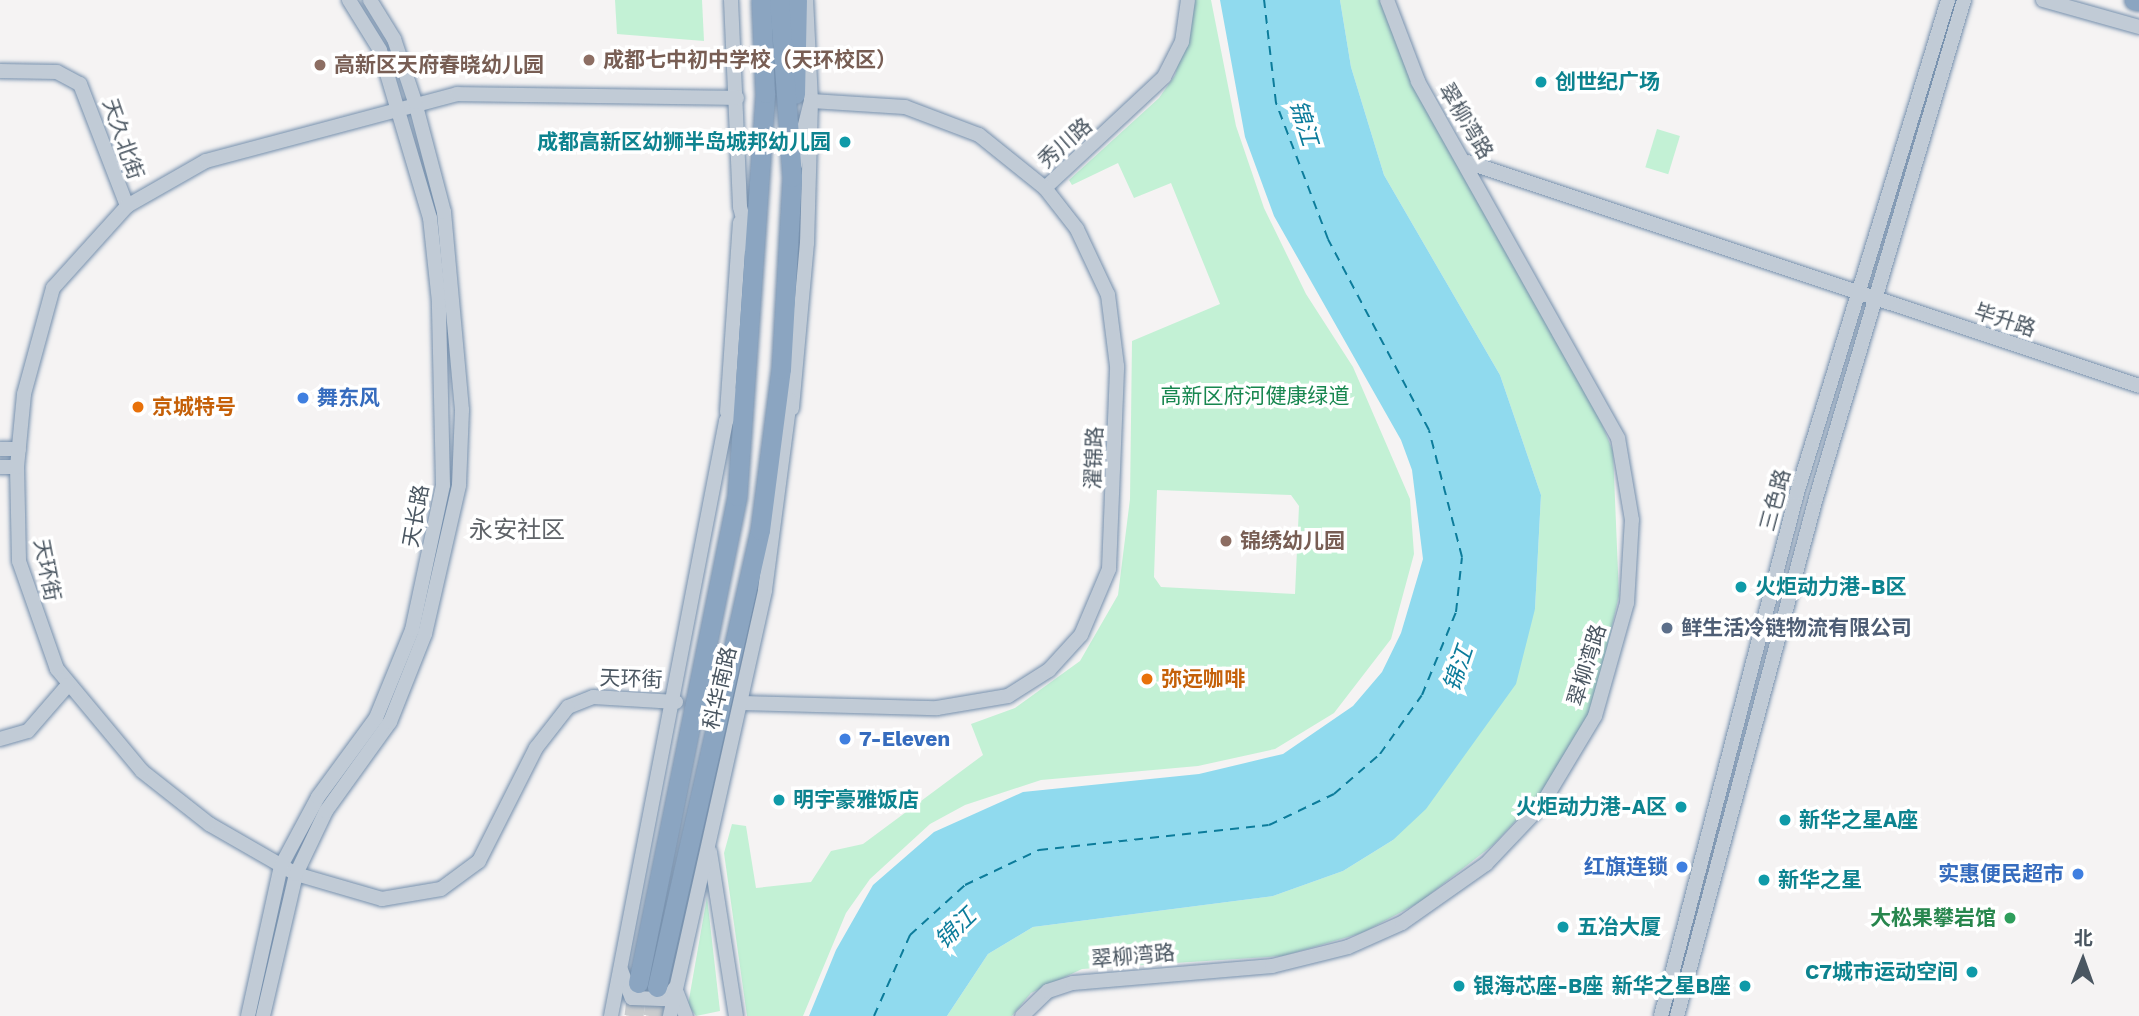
<!DOCTYPE html>
<html>
<head>
<meta charset="utf-8">
<style>
  body { margin:0 }
  #map { position:relative; width:2139px; height:1016px; overflow:hidden; background:#f5f3f3; font-family:"Work Sans","Noto Sans SC",sans-serif }
  div>[style] { position:absolute }
  .green>* { inset:0; background:#c3f1d5; transform-origin:0 0 }
  .water>* { inset:0; background:#90daee }
  .ferry>* { height:2px; margin-top:-1px; transform-origin:0; background:repeating-linear-gradient(90deg,#0c7c9b 0 9px,transparent 0 16px) }
  .highway-tunnel>* { height:19px; margin-top:-9.5px; transform-origin:0; background:repeating-linear-gradient(90deg,#caccce 0 19px,transparent 0 29px) }
  .roads { filter:drop-shadow(0 0 2px #7690ad) drop-shadow(0 0 2px #7690ad) }
  .secondary>* { height:14px; margin:-7px; padding:0 7px; transform-origin:7px; border-radius:7px; background:#c1cbd6 }
  .highway>* { height:19px; margin:-9.5px; padding:0 9.5px; transform-origin:9.5px; border-radius:9.5px; background:#8ba5c1 }
  .dots>* { width:19px; height:19px; translate:-50% -50%; box-sizing:border-box; border:4px solid #fff; border-radius:50% }
  span { translate:-50% -50%; white-space:nowrap; text-align:center; line-height:1.15; -webkit-text-stroke:7px #fff; paint-order:stroke }
  .education-label { font-size:21px; color:#785e54; font-weight:700 }
  .left { translate:0 -50%; text-align:left }
  .culture-label { font-size:21px; color:#0d838f; font-weight:700 }
  .right { translate:-100% -50%; text-align:right }
  .street-label { font-size:21px; color:#4a5661 }
  .park-label { font-size:21px; color:#17864f }
  .shop-label { font-size:21px; color:#366cbe; font-weight:700 }
  .food-label { font-size:21px; color:#c56008; font-weight:700 }
  .service-label { font-size:21px; color:#4e5e75; font-weight:700 }
  .leisure-label { font-size:21px; color:#27864d; font-weight:700 }
  .water-label { font-size:23px; color:#0c7c9b; font-style:italic }
  .quarter-label { font-size:24px; color:#5f6368 }
  .north { position:absolute; left:2048px; top:925px; width:70px; height:70px; -webkit-text-stroke:5px #fff; paint-order:stroke; rotate:1deg; font-size:19px; font-weight:700; line-height:28px; text-align:center; color:#4a5661 }
  .north::after { content:''; display:block; margin:auto; width:24px; height:32px; background:#4a5661; clip-path:polygon(50% 0,100% 100%,50% 72%,0 100%) }
</style>
</head>
<body>
<div id="map">
  <div class="green">
    <div style="clip-path:polygon(615px 0,702px 0,704px 41px,617px 34px)"></div>
    <div style="clip-path:polygon(evenodd,1195px 0,1211px 0,1236px 126px,1264px 208px,1306px 294px,1353px 367px,1410px 499px,1414px 554px,1391px 639px,1334px 713px,1275px 749px,1198px 766px,1041px 780px,965px 805px,930px 824px,870px 879px,846px 913px,803px 1016px,747px 1016px,724px 853px,732px 824px,746px 826px,756px 888px,811px 882px,831px 851px,863px 844px,983px 755px,971px 724px,1015px 708px,1080px 661px,1118px 595px,1130px 499px,1132px 341px,1220px 304px,1171px 183px,1134px 198px,1118px 163px,1072px 185px,1069px 180px,1159px 98px,1175px 75px,1195px 0,1157px 490px,1291px 495px,1299px 506px,1295px 594px,1161px 587px,1154px 577px,1157px 490px)"></div>
    <div style="clip-path:polygon(1340px 0,1382px 0,1583px 378px,1613px 451px,1619px 596px,1593px 708px,1540px 795px,1493px 845px,1420px 902px,1362px 933px,1283px 956px,1082px 969px,1031px 993px,1012px 1016px,947px 1016px,988px 954px,1033px 927px,1273px 896px,1343px 871px,1393px 840px,1535px 609px,1541px 495px,1500px 375px,1384px 175px,1351px 67px)"></div>
    <div style="left:1657px;top:129px;width:24px;height:40px;rotate:17deg"></div>
    <div style="clip-path:polygon(707px 897px,720px 1011px,696px 1016px,688px 1005px)"></div>
  </div>
  <div class="water">
    <div style="clip-path:polygon(1220px 0,1340px 0,1351px 67px,1384px 175px,1500px 375px,1541px 495px,1535px 609px,1516px 684px,1426px 809px,1393px 840px,1343px 871px,1273px 896px,1033px 927px,988px 954px,947px 1016px,809px 1016px,836px 950px,873px 885px,934px 832px,1023px 792px,1199px 774px,1283px 754px,1353px 706px,1382px 672px,1401px 633px,1423px 559px,1412px 470px,1401px 440px,1274px 216px,1245px 137px)"></div>
  </div>
  <div class="ferry">
    <div style="left:874px;top:1016px;width:89px;rotate:-66deg"></div>
    <div style="left:910px;top:935px;width:74px;rotate:-42.3deg"></div>
    <div style="left:965px;top:885px;width:82px;rotate:-25.3deg"></div>
    <div style="left:1039px;top:850px;width:231px;rotate:-6.2deg"></div>
    <div style="left:1269px;top:825px;width:72px;rotate:-25.5deg"></div>
    <div style="left:1334px;top:794px;width:61px;rotate:-41deg"></div>
    <div style="left:1380px;top:754px;width:72px;rotate:-54.6deg"></div>
    <div style="left:1422px;top:695px;width:90px;rotate:-67.7deg"></div>
    <div style="left:1456px;top:612px;width:55px;rotate:-83.8deg"></div>
    <div style="left:1462px;top:557px;width:131px;rotate:-104.6deg"></div>
    <div style="left:1429px;top:430px;width:216px;rotate:-117.9deg"></div>
    <div style="left:1328px;top:239px;width:146px;rotate:-110.9deg"></div>
    <div style="left:1276px;top:103px;width:104px;rotate:-96.6deg"></div>
  </div>
  <div class="highway-tunnel">
    <div style="left:634px;top:1016px;width:33px;rotate:-83deg"></div>
    <div style="left:653px;top:1016px;width:29px;rotate:-82deg"></div>
  </div>
  <div class="roads">
    <div class="secondary">
      <div style="left:731px;top:0;width:207px;rotate:87.5deg"></div>
      <div style="left:740px;top:207px;width:40px;rotate:75.6deg"></div>
      <div style="left:2043px;top:0;width:100px;rotate:15.7deg"></div>
      <div style="left:0;top:71px;width:57px;rotate:1deg"></div>
      <div style="left:57px;top:72px;width:26px;rotate:28deg"></div>
      <div style="left:80px;top:84px;width:131px;rotate:68.9deg"></div>
      <div style="left:1467px;top:162px;width:708px;rotate:18.43deg"></div>
      <div style="left:795px;top:165px;width:66px;rotate:-76deg"></div>
      <div style="left:811px;top:101px;width:101px;rotate:-92.8deg"></div>
      <div style="left:1045px;top:188px;width:163px;rotate:-43deg"></div>
      <div style="left:1164px;top:77px;width:39px;rotate:-63deg"></div>
      <div style="left:1182px;top:42px;width:42px;rotate:-81.9deg"></div>
      <div style="left:727px;top:412px;width:190px;rotate:-86.1deg"></div>
      <div style="left:0;top:449px;width:19px"></div>
      <div style="left:0;top:467px;width:17px"></div>
      <div style="left:676px;top:702px;width:83px;rotate:-176.6deg"></div>
      <div style="left:593px;top:697px;width:27px;rotate:158deg"></div>
      <div style="left:568px;top:707px;width:52px;rotate:128deg"></div>
      <div style="left:536px;top:748px;width:127px;rotate:116.8deg"></div>
      <div style="left:479px;top:861px;width:47px;rotate:143.6deg"></div>
      <div style="left:441px;top:889px;width:60px;rotate:170.4deg"></div>
      <div style="left:382px;top:899px;width:90px;rotate:-163.8deg"></div>
      <div style="left:296px;top:874px;width:100px;rotate:-150.1deg"></div>
      <div style="left:209px;top:824px;width:85px;rotate:-141.7deg"></div>
      <div style="left:142px;top:771px;width:133px;rotate:-129.8deg"></div>
      <div style="left:57px;top:669px;width:114px;rotate:-109.4deg"></div>
      <div style="left:19px;top:561px;width:94px;rotate:-91.2deg"></div>
      <div style="left:17px;top:467px;width:73px;rotate:-84.5deg"></div>
      <div style="left:24px;top:394px;width:110px;rotate:-74.7deg"></div>
      <div style="left:53px;top:288px;width:110px;rotate:-47.9deg"></div>
      <div style="left:127px;top:206px;width:91px;rotate:-29.7deg"></div>
      <div style="left:206px;top:161px;width:260px;rotate:-14.9deg"></div>
      <div style="left:457px;top:94px;width:280px;rotate:0.8deg"></div>
      <div style="left:741px;top:703px;width:196px;rotate:1.5deg"></div>
      <div style="left:937px;top:708px;width:72px;rotate:-9.6deg"></div>
      <div style="left:1008px;top:696px;width:49px;rotate:-32.4deg"></div>
      <div style="left:1049px;top:670px;width:47px;rotate:-47.6deg"></div>
      <div style="left:1081px;top:635px;width:72px;rotate:-67deg"></div>
      <div style="left:1109px;top:569px;width:203px;rotate:-87.7deg"></div>
      <div style="left:1117px;top:366px;width:72px;rotate:-97.2deg"></div>
      <div style="left:1108px;top:295px;width:73px;rotate:-115.2deg"></div>
      <div style="left:1077px;top:229px;width:52px;rotate:-128deg"></div>
      <div style="left:1045px;top:188px;width:85px;rotate:-141.2deg"></div>
      <div style="left:979px;top:135px;width:79px;rotate:-159.3deg"></div>
      <div style="left:905px;top:107px;width:94px;rotate:-176.3deg"></div>
      <div style="left:811px;top:101px;width:142px;rotate:91.6deg"></div>
      <div style="left:807px;top:243px;width:166px;rotate:95.2deg"></div>
      <div style="left:0;top:739px;width:29px;rotate:-16deg"></div>
      <div style="left:28px;top:731px;width:61px;rotate:-49deg"></div>
      <div style="left:710px;top:852px;width:166px;rotate:81deg"></div>
      <div style="left:621px;top:970px;width:30px;rotate:69deg"></div>
      <div style="left:632px;top:998px;width:36px;rotate:2deg"></div>
      <div style="left:668px;top:999px;width:13px;rotate:-58deg"></div>
      <div style="left:677px;top:993px;width:25px;rotate:69deg"></div>
      <div style="left:248px;top:1016px;width:154px;rotate:-77.6deg"></div>
      <div style="left:281px;top:866px;width:78px;rotate:-61.8deg"></div>
      <div style="left:318px;top:797px;width:98px;rotate:-53.7deg"></div>
      <div style="left:376px;top:718px;width:95px;rotate:-67.8deg"></div>
      <div style="left:412px;top:630px;width:148px;rotate:-77.9deg"></div>
      <div style="left:443px;top:485px;width:183px;rotate:-91.3deg"></div>
      <div style="left:439px;top:302px;width:84px;rotate:-96.1deg"></div>
      <div style="left:430px;top:218px;width:175px;rotate:-106.6deg"></div>
      <div style="left:380px;top:50px;width:59px;rotate:-121.8deg"></div>
      <div style="left:263px;top:1016px;width:146px;rotate:-76.9deg"></div>
      <div style="left:296px;top:874px;width:70px;rotate:-64.5deg"></div>
      <div style="left:326px;top:811px;width:110px;rotate:-54.3deg"></div>
      <div style="left:390px;top:722px;width:95px;rotate:-68.3deg"></div>
      <div style="left:425px;top:634px;width:153px;rotate:-77.1deg"></div>
      <div style="left:459px;top:485px;width:75px;rotate:-87.7deg"></div>
      <div style="left:462px;top:410px;width:199px;rotate:-95.2deg"></div>
      <div style="left:444px;top:212px;width:114px;rotate:-104.8deg"></div>
      <div style="left:415px;top:102px;width:66px;rotate:-108.4deg"></div>
      <div style="left:394px;top:39px;width:46px;rotate:-121.6deg"></div>
      <div style="left:611px;top:1016px;width:606px;rotate:-79.06deg"></div>
      <div style="left:726px;top:421px;width:34px;rotate:-62deg"></div>
      <div style="left:670px;top:1016px;width:436px;rotate:-77.4deg"></div>
      <div style="left:765px;top:590px;width:192px;rotate:-82.5deg"></div>
      <div style="left:1022px;top:1016px;width:36px;rotate:-44deg"></div>
      <div style="left:1048px;top:991px;width:26px;rotate:-18deg"></div>
      <div style="left:1073px;top:983px;width:200px;rotate:-4.9deg"></div>
      <div style="left:1272px;top:966px;width:78px;rotate:-14deg"></div>
      <div style="left:1348px;top:947px;width:59px;rotate:-24deg"></div>
      <div style="left:1402px;top:923px;width:103px;rotate:-35.1deg"></div>
      <div style="left:1486px;top:864px;width:80px;rotate:-46.5deg"></div>
      <div style="left:1541px;top:806px;width:105px;rotate:-59deg"></div>
      <div style="left:1595px;top:716px;width:117px;rotate:-74.2deg"></div>
      <div style="left:1627px;top:603px;width:83px;rotate:-86.6deg"></div>
      <div style="left:1632px;top:520px;width:83px;rotate:-99.7deg"></div>
      <div style="left:1618px;top:438px;width:409px;rotate:-119.3deg"></div>
      <div style="left:1418px;top:81px;width:87px;rotate:-110.9deg"></div>
      <div style="left:1661px;top:1016px;width:540px;rotate:-75.42deg"></div>
      <div style="left:1797px;top:493px;width:516px;rotate:-72.97deg"></div>
      <div style="left:1677px;top:1016px;width:536px;rotate:-74.98deg"></div>
      <div style="left:1816px;top:498px;width:520px;rotate:-73.45deg"></div>
    </div>
    <div class="highway">
      <div style="left:2134px;top:0;width:5px;rotate:11deg"></div>
      <div style="left:795px;top:94px;width:94px;rotate:-88.8deg"></div>
      <div style="left:638px;top:983px;width:497px;rotate:-78.5deg"></div>
      <div style="left:737px;top:496px;width:404px;rotate:-86deg"></div>
      <div style="left:765px;top:93px;width:93px;rotate:-92.5deg"></div>
      <div style="left:657px;top:987px;width:468px;rotate:-77.3deg"></div>
      <div style="left:760px;top:530px;width:162px;rotate:-82.6deg"></div>
      <div style="left:781px;top:369px;width:192px;rotate:-86.7deg"></div>
      <div style="left:792px;top:177px;width:177px;rotate:-94.2deg"></div>
    </div>
  </div>
  <div class="dots">
    <div style="left:589px;top:60px;background:#8d6e63"></div>
    <div style="left:320px;top:65px;background:#8d6e63"></div>
    <div style="left:1541px;top:82px;background:#0f9aa8"></div>
    <div style="left:845px;top:142px;background:#0f9aa8"></div>
    <div style="left:303px;top:398px;background:#3f7fe0"></div>
    <div style="left:138px;top:407px;background:#e8710a"></div>
    <div style="left:1226px;top:541px;background:#8d6e63"></div>
    <div style="left:1741px;top:587px;background:#0f9aa8"></div>
    <div style="left:1667px;top:628px;background:#5c6f8a"></div>
    <div style="left:1147px;top:679px;background:#e8710a"></div>
    <div style="left:845px;top:739px;background:#3f7fe0"></div>
    <div style="left:779px;top:800px;background:#0f9aa8"></div>
    <div style="left:1681px;top:807px;background:#0f9aa8"></div>
    <div style="left:1785px;top:820px;background:#0f9aa8"></div>
    <div style="left:1682px;top:867px;background:#3f7fe0"></div>
    <div style="left:2078px;top:874px;background:#3f7fe0"></div>
    <div style="left:1764px;top:880px;background:#0f9aa8"></div>
    <div style="left:2010px;top:918px;background:#2e9e5b"></div>
    <div style="left:1563px;top:927px;background:#0f9aa8"></div>
    <div style="left:1972px;top:972px;background:#0f9aa8"></div>
    <div style="left:1459px;top:986px;background:#0f9aa8"></div>
    <div style="left:1745px;top:986px;background:#0f9aa8"></div>
  </div>
  <div class="education-label">
    <span class="left" style="left:603px;top:60px">成都七中初中学校（天环校区）</span>
    <span class="left" style="left:334px;top:65px">高新区天府春晓幼儿园</span>
    <span class="left" style="left:1240px;top:541px">锦绣幼儿园</span>
  </div>
  <div class="culture-label">
    <span class="left" style="left:1555px;top:82px">创世纪广场</span>
    <span class="right" style="left:831px;top:142px">成都高新区幼狮半岛城邦幼儿园</span>
    <span class="left" style="left:1755px;top:587px">火炬动力港-B区</span>
    <span class="left" style="left:793px;top:800px">明宇豪雅饭店</span>
    <span class="right" style="left:1667px;top:807px">火炬动力港-A区</span>
    <span class="left" style="left:1799px;top:820px">新华之星A座</span>
    <span class="left" style="left:1778px;top:880px">新华之星</span>
    <span class="left" style="left:1577px;top:927px">五冶大厦</span>
    <span class="right" style="left:1958px;top:972px">C7城市运动空间</span>
    <span class="left" style="left:1473px;top:986px">银海芯座-B座</span>
    <span class="right" style="left:1731px;top:986px">新华之星B座</span>
  </div>
  <div class="street-label">
    <span style="left:1466px;top:121px;rotate:59deg">翠柳湾路</span>
    <span style="left:123px;top:139px;rotate:71deg">天久北街</span>
    <span style="left:1065px;top:143px;rotate:-41deg">秀川路</span>
    <span style="left:2005px;top:320px;rotate:18deg">毕升路</span>
    <span style="left:1094px;top:458px;rotate:-88deg">濯锦路</span>
    <span style="left:1775px;top:500px;rotate:-75deg">三色路</span>
    <span style="left:416px;top:516px;rotate:-80deg">天长路</span>
    <span style="left:47px;top:570px;rotate:79deg">天环街</span>
    <span style="left:1587px;top:665px;rotate:-73deg">翠柳湾路</span>
    <span style="left:631px;top:679px;rotate:2deg">天环街</span>
    <span style="left:720px;top:688px;rotate:-77deg">科华南路</span>
    <span style="left:1133px;top:956px;rotate:-5deg">翠柳湾路</span>
  </div>
  <div class="park-label">
    <span style="left:1255px;top:396px">高新区府河健康绿道</span>
  </div>
  <div class="shop-label">
    <span class="left" style="left:317px;top:398px">舞东风</span>
    <span class="left" style="left:859px;top:739px">7-Eleven</span>
    <span class="right" style="left:1668px;top:867px">红旗连锁</span>
    <span class="right" style="left:2064px;top:874px">实惠便民超市</span>
  </div>
  <div class="food-label">
    <span class="left" style="left:152px;top:407px">京城特号</span>
    <span class="left" style="left:1161px;top:679px">弥远咖啡</span>
  </div>
  <div class="service-label">
    <span class="left" style="left:1681px;top:628px">鲜生活冷链物流有限公司</span>
  </div>
  <div class="leisure-label">
    <span class="right" style="left:1996px;top:918px">大松果攀岩馆</span>
  </div>
  <div class="water-label">
    <span style="left:1303px;top:123px;rotate:73deg">锦江</span>
    <span style="left:1459px;top:669px;rotate:-71deg">锦江</span>
    <span style="left:956px;top:929px;rotate:-44deg">锦江</span>
  </div>
  <div class="quarter-label">
    <span style="left:517px;top:531px">永安社区</span>
  </div>
  <div class="north">北</div>
</div>
</body>
</html>
